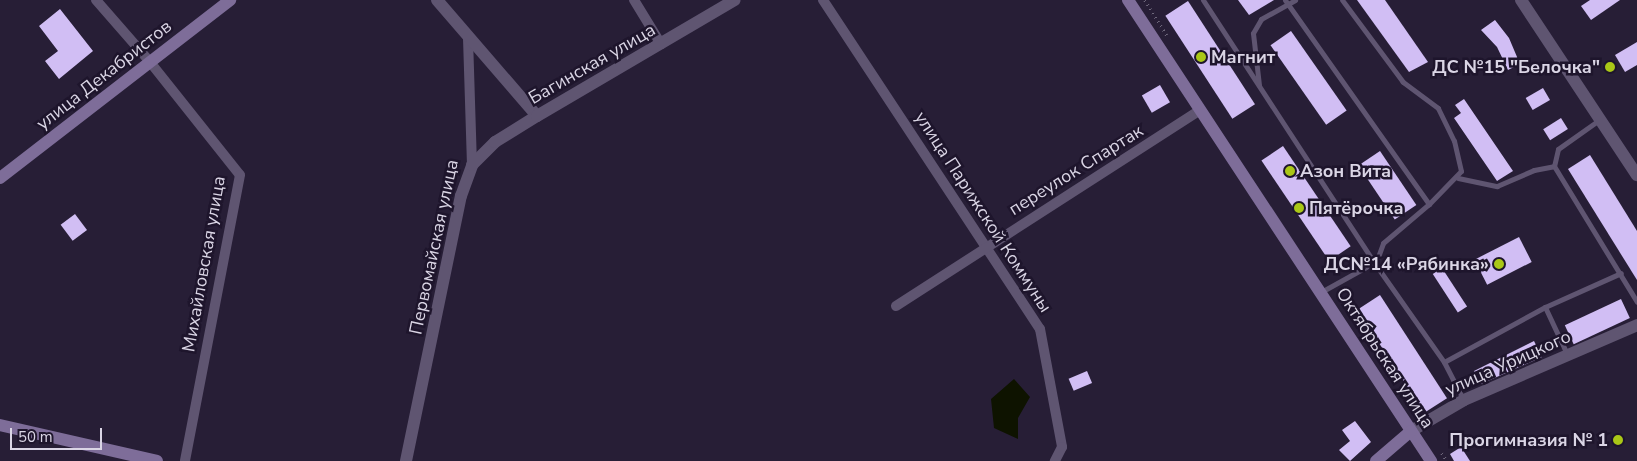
<!DOCTYPE html>
<html>
<head>
<meta charset="utf-8">
<style>
  body { margin:0 }
  #map { position:relative; width:1637px; height:461px; overflow:hidden; background:#271e36; font-family:"Nunito Sans",sans-serif }
  div>[style] { position:absolute }
  .water>* { inset:0; background:#0e1300 }
  .building>* { inset:0; background:#d1bef4; transform-origin:0 0 }
  .path>* { height:2.5px; margin-top:-1.25px; transform-origin:0; background:repeating-linear-gradient(90deg,#6f687c 0 1px,transparent 0 5px) }
  .service>* { height:5px; margin:-2.5px; padding:0 2.5px; transform-origin:2.5px; border-radius:2.5px; background:#5f5571 }
  .minor>* { height:10px; margin:-5px; padding:0 5px; transform-origin:5px; border-radius:5px; background:#5f5571 }
  .tertiary>* { height:12px; margin:-6px; padding:0 6px; transform-origin:6px; border-radius:6px; background:#5f5571 }
  .secondary>* { height:12px; margin:-6px; padding:0 6px; transform-origin:6px; border-radius:6px; background:#7e6d99 }
  .dots>* { width:14px; height:14px; translate:-50% -50%; box-sizing:border-box; border:2px solid #1e152c; border-radius:50% }
  span { translate:-50% -50%; white-space:nowrap; text-align:center; line-height:1.15; -webkit-text-stroke:5px #1e152c; paint-order:stroke }
  .poi-label { font-size:18px; color:#dad5e5; font-weight:700 }
  .left { translate:0 -50%; text-align:left }
  .right { translate:-100% -50%; text-align:right }
  .street-label { font-size:18px; color:#dad5e5 }
  .scale { position:absolute; left:10px; top:428px; width:92px; height:22px; box-sizing:border-box; border:2px solid #dad5e5; border-top:0; padding-left:6px; font-size:15px; line-height:18px; white-space:nowrap; color:#dad5e5; -webkit-text-stroke:4px #1e152c; paint-order:stroke }
</style>
</head>
<body>
<div id="map">
  <div class="water">
    <div style="clip-path:polygon(1014px 379px,1030px 397px,1018px 418px,1018px 439px,994px 428px,991px 399px)"></div>
  </div>
  <div class="building">
    <div style="clip-path:polygon(1238px 0,1274px 0,1249px 15px)"></div>
    <div style="clip-path:polygon(1357px 0,1385px 0,1428px 62px,1409px 72px)"></div>
    <div style="clip-path:polygon(1590px 0,1620px 0,1591px 20px,1581px 6px)"></div>
    <div style="left:1188px;top:1px;width:123px;height:27px;rotate:57deg"></div>
    <div style="clip-path:polygon(60px 9px,93px 51px,59px 79px,45px 61px,58px 51px,39px 26px)"></div>
    <div style="clip-path:polygon(1495px 20px,1509px 38px,1520px 64px,1508px 70px,1497px 47px,1481px 30px)"></div>
    <div style="left:1291px;top:31px;width:97px;height:25px;rotate:55deg"></div>
    <div style="clip-path:polygon(1637px 42px,1637px 65px,1625px 72px,1615px 55px)"></div>
    <div style="left:1160px;top:85px;width:20px;height:21px;rotate:60deg"></div>
    <div style="left:1543px;top:88px;width:14px;height:20px;rotate:60deg"></div>
    <div style="clip-path:polygon(1464px 99px,1513px 171px,1497px 181px,1454px 118px,1461px 113px,1455px 105px)"></div>
    <div style="left:1561px;top:118px;width:13px;height:21px;rotate:58deg"></div>
    <div style="left:1283px;top:146px;width:121px;height:26px;rotate:56deg"></div>
    <div style="left:1380px;top:151px;width:65px;height:26px;rotate:56deg"></div>
    <div style="clip-path:polygon(1590px 155px,1637px 231px,1637px 280px,1568px 169px)"></div>
    <div style="left:75px;top:214px;width:20px;height:18px;rotate:53deg"></div>
    <div style="left:1519px;top:237px;width:28px;height:50px;rotate:63deg"></div>
    <div style="left:1442px;top:268px;width:46px;height:11px;rotate:57deg"></div>
    <div style="left:1380px;top:295px;width:123px;height:27px;rotate:57deg"></div>
    <div style="left:1621px;top:299px;width:21px;height:62px;rotate:65deg"></div>
    <div style="clip-path:polygon(1534px 341px,1542px 357px,1481px 384px,1474px 371px)"></div>
    <div style="left:1087px;top:371px;width:13px;height:20px;rotate:67deg"></div>
    <div style="clip-path:polygon(1355px 421px,1371px 442px,1350px 461px,1339px 450px,1350px 441px,1342px 430px)"></div>
    <div style="clip-path:polygon(1461px 447px,1470px 461px,1454px 461px,1450px 454px)"></div>
  </div>
  <div class="path">
    <div style="left:1145px;top:0;width:44px;rotate:58.1deg"></div>
    <div style="left:1442px;top:453px;width:9px;rotate:58deg"></div>
  </div>
  <div class="service">
    <div style="left:1203px;top:0;width:311px;rotate:56.9deg"></div>
    <div style="left:1373px;top:261px;width:123px;rotate:54.9deg"></div>
    <div style="left:1444px;top:362px;width:42px;rotate:62.8deg"></div>
    <div style="left:1285px;top:0;width:250px;rotate:54.8deg"></div>
    <div style="left:1259px;top:85px;width:52px;rotate:-96.6deg"></div>
    <div style="left:1253px;top:33px;width:16px;rotate:-60deg"></div>
    <div style="left:1261px;top:19px;width:39px;rotate:-29deg"></div>
    <div style="left:1599px;top:120px;width:50px;rotate:144.7deg"></div>
    <div style="left:1558px;top:149px;width:17px;rotate:103deg"></div>
    <div style="left:1554px;top:166px;width:159px;rotate:58.6deg"></div>
    <div style="left:1458px;top:178px;width:40px;rotate:12deg"></div>
    <div style="left:1497px;top:186px;width:40px;rotate:-23.4deg"></div>
    <div style="left:1534px;top:170px;width:20px;rotate:-11deg"></div>
    <div style="left:1321px;top:292px;width:51px;rotate:-29.1deg"></div>
    <div style="left:1366px;top:267px;width:16px;rotate:-40deg"></div>
    <div style="left:1378px;top:257px;width:15px;rotate:-70deg"></div>
    <div style="left:1383px;top:243px;width:60px;rotate:-40.3deg"></div>
    <div style="left:1429px;top:204px;width:46px;rotate:-45.9deg"></div>
    <div style="left:1461px;top:171px;width:31px;rotate:-103deg"></div>
    <div style="left:1454px;top:141px;width:37px;rotate:-116deg"></div>
    <div style="left:1438px;top:108px;width:44px;rotate:-143.4deg"></div>
    <div style="left:1403px;top:82px;width:102px;rotate:-126.6deg"></div>
    <div style="left:1545px;top:307px;width:52px;rotate:64.9deg"></div>
    <div style="left:1444px;top:362px;width:115px;rotate:-28.6deg"></div>
    <div style="left:1545px;top:307px;width:83px;rotate:-24.1deg"></div>
  </div>
  <div class="minor">
    <div style="left:96px;top:0;width:82px;rotate:48.9deg"></div>
    <div style="left:150px;top:62px;width:144px;rotate:51.5deg"></div>
    <div style="left:240px;top:175px;width:291px;rotate:100.9deg"></div>
    <div style="left:634px;top:0;width:52px;rotate:58.5deg"></div>
    <div style="left:823px;top:0;width:394px;rotate:56.6deg"></div>
    <div style="left:1040px;top:329px;width:120px;rotate:79.4deg"></div>
    <div style="left:1062px;top:447px;width:16px;rotate:117deg"></div>
    <div style="left:468px;top:38px;width:127px;rotate:88.2deg"></div>
    <div style="left:896px;top:306px;width:360px;rotate:-32.8deg"></div>
  </div>
  <div class="tertiary">
    <div style="left:437px;top:0;width:153px;rotate:49.2deg"></div>
    <div style="left:1521px;top:0;width:210px;rotate:56.5deg"></div>
    <div style="left:1411px;top:431px;width:61px;rotate:-30.3deg"></div>
    <div style="left:1464px;top:400px;width:189px;rotate:-23.4deg"></div>
    <div style="left:406px;top:461px;width:271px;rotate:-78.3deg"></div>
    <div style="left:461px;top:196px;width:33px;rotate:-70deg"></div>
    <div style="left:472px;top:165px;width:33px;rotate:-45deg"></div>
    <div style="left:495px;top:142px;width:49px;rotate:-31.8deg"></div>
    <div style="left:537px;top:116px;width:229px;rotate:-30.4deg"></div>
  </div>
  <div class="secondary">
    <div style="left:1128px;top:0;width:552px;rotate:56.68deg"></div>
    <div style="left:0;top:178px;width:291px;rotate:-37.7deg"></div>
    <div style="left:0;top:425px;width:161px;rotate:12.9deg"></div>
    <div style="left:1376px;top:461px;width:46px;rotate:-40.6deg"></div>
  </div>
  <div class="dots">
    <div style="left:1201px;top:57px;background:#aac717"></div>
    <div style="left:1610px;top:67px;background:#aac717"></div>
    <div style="left:1290px;top:171px;background:#aac717"></div>
    <div style="left:1299px;top:208px;background:#aac717"></div>
    <div style="left:1499px;top:264px;background:#aac717"></div>
    <div style="left:1618px;top:440px;background:#aac717"></div>
  </div>
  <div class="poi-label">
    <span class="left" style="left:1211px;top:57px">Магнит</span>
    <span class="right" style="left:1600px;top:67px">ДС №15 "Белочка"</span>
    <span class="left" style="left:1300px;top:171px">Азон Вита</span>
    <span class="left" style="left:1309px;top:208px">Пятёрочка</span>
    <span class="right" style="left:1489px;top:264px">ДС№14 «Рябинка»</span>
    <span class="right" style="left:1608px;top:440px">Прогимназия № 1</span>
  </div>
  <div class="street-label">
    <span style="left:592px;top:64px;rotate:-30deg">Багинская улица</span>
    <span style="left:104px;top:75px;rotate:-38deg">улица Декабристов</span>
    <span style="left:1076px;top:170px;rotate:-32deg">переулок Спартак</span>
    <span style="left:983px;top:212px;rotate:57deg">улица Парижской Коммуны</span>
    <span style="left:434px;top:247px;rotate:-78deg">Первомайская улица</span>
    <span style="left:204px;top:264px;rotate:-80deg">Михайловская улица</span>
    <span style="left:1385px;top:358px;rotate:57deg">Октябрьская улица</span>
    <span style="left:1508px;top:363px;rotate:-24deg">улица Урицкого</span>
  </div>
  <div class="scale">50 m</div>
</div>
</body>
</html>
